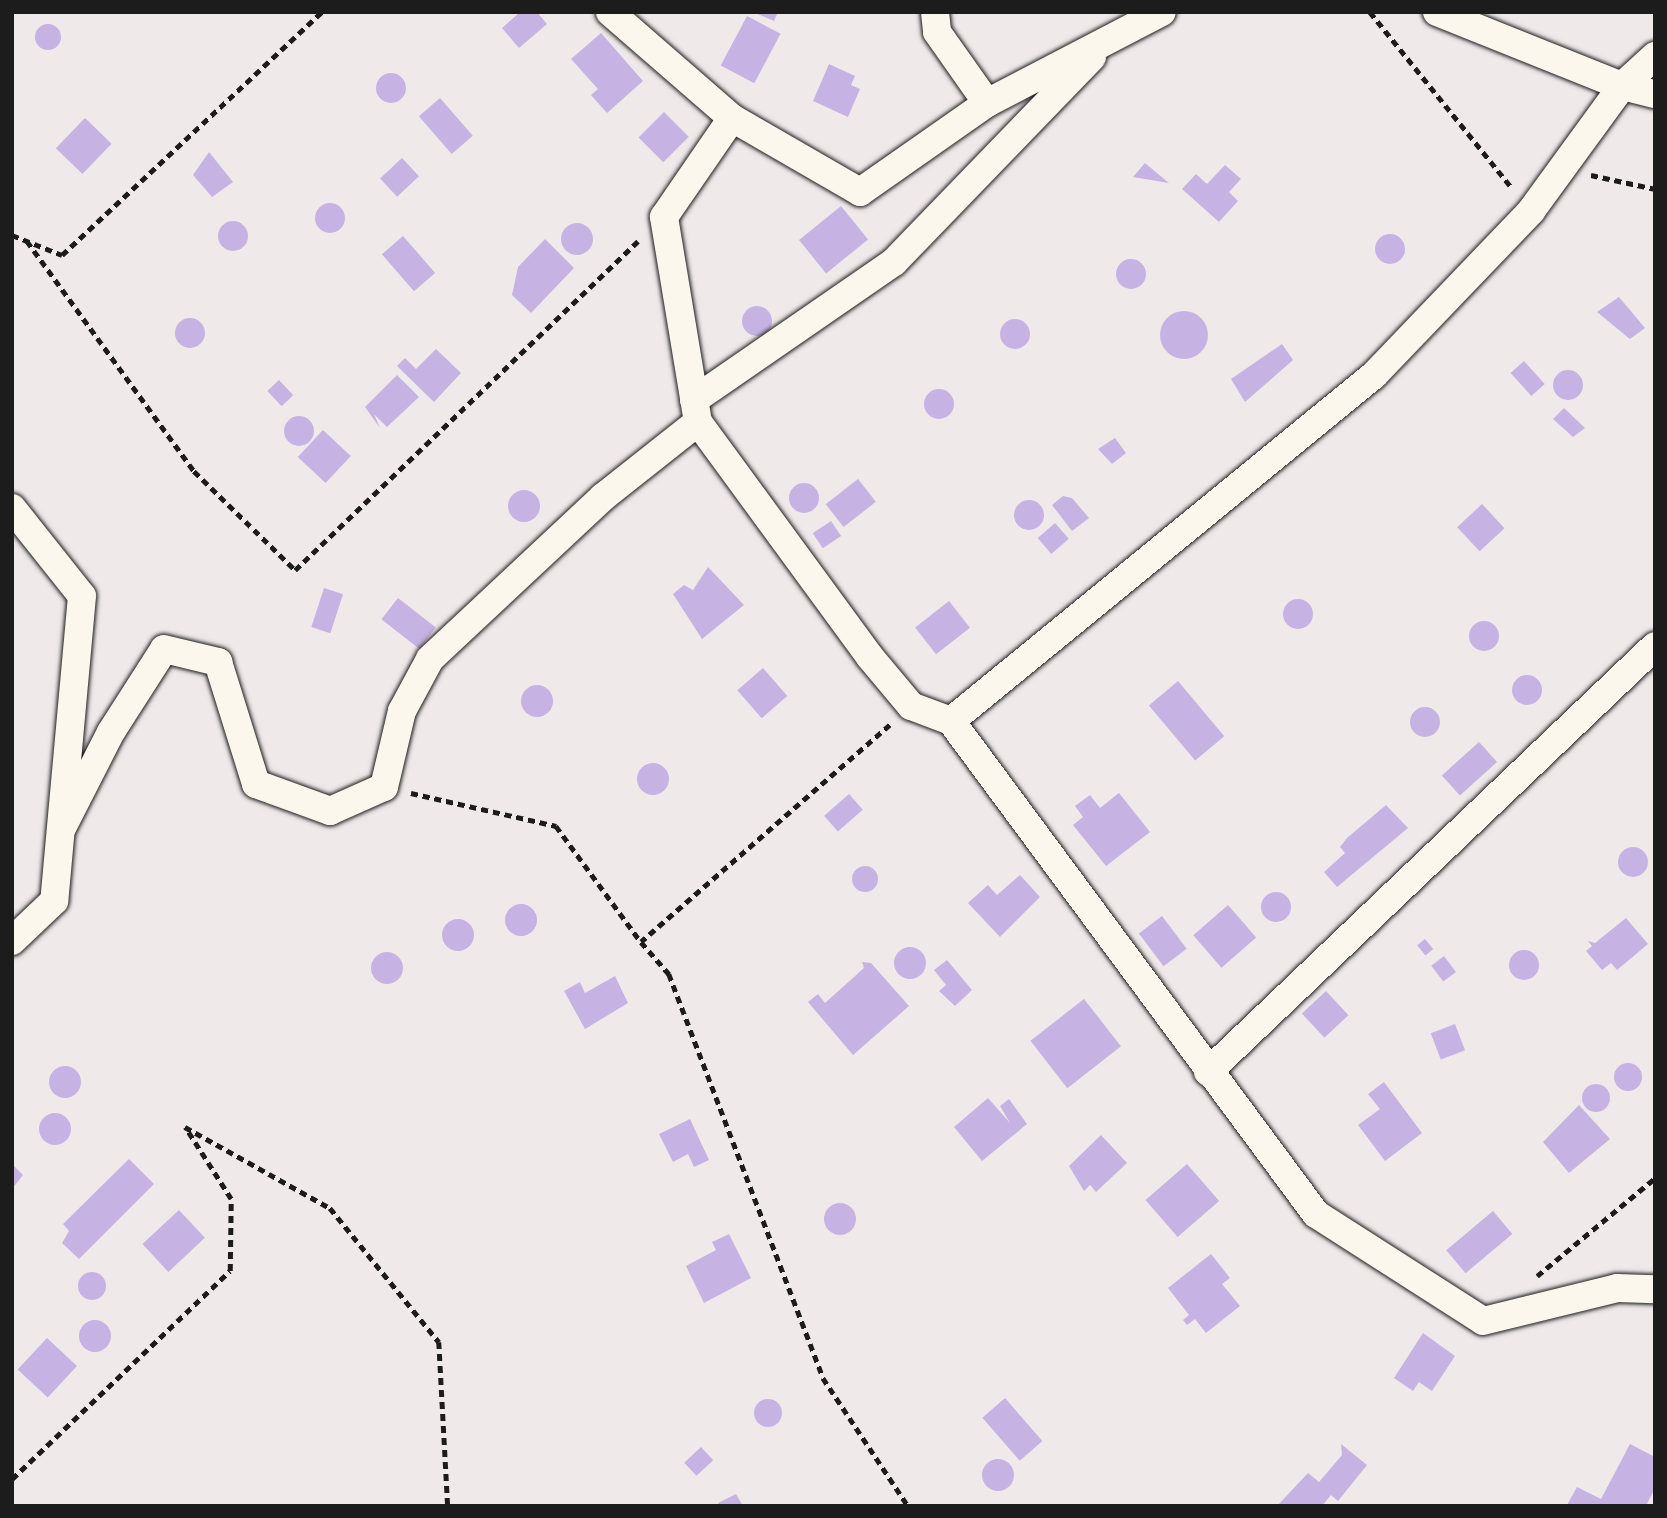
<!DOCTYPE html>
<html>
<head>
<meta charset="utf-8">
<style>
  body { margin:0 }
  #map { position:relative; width:1667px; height:1518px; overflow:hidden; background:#f0e9ea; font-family:Caveat,sans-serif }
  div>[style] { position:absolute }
  .building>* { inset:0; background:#c6b3e3; transform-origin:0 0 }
  .round { border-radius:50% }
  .path>* { height:4.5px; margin-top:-2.25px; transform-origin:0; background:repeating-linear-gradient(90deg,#1c1c1c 0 7px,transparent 0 12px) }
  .roads { filter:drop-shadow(0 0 2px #1c1c1c) drop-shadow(0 0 2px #1c1c1c) }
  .minor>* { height:28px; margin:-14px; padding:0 14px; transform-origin:14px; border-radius:14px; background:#fbf7ec }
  span { translate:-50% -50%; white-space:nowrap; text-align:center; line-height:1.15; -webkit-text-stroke:7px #fbf7ec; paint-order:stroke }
  .frame { position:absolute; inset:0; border:14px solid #1c1c1c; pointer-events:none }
</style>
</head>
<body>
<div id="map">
  <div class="building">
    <div style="clip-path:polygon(520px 12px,537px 12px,547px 24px,519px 48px,502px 28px)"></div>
    <div style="clip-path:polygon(753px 12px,778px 12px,774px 21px)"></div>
    <div style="left:747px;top:16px;width:38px;height:56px;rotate:28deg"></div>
    <div class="round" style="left:35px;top:24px;width:26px;height:26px"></div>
    <div style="clip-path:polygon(601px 33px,643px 81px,607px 113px,591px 95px,598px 89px,571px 59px)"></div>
    <div style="clip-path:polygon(829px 64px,855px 76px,851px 85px,860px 89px,848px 117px,813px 101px)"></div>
    <div class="round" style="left:376px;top:73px;width:30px;height:30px"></div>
    <div style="left:440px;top:98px;width:50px;height:28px;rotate:49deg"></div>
    <div style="left:664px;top:112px;width:35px;height:36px;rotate:45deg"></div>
    <div style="left:85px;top:118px;width:37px;height:42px;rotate:44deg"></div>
    <div style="clip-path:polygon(209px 152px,233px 182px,212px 197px,193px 175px)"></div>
    <div style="left:402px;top:158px;width:25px;height:30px;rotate:47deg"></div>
    <div style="clip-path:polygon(1145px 163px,1169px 183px,1133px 177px)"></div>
    <div style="clip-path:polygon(1225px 165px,1241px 179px,1229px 192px,1238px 201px,1219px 222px,1182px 189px,1196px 174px,1207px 184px)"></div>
    <div class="round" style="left:315px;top:203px;width:30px;height:30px"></div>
    <div style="left:841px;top:206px;width:43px;height:54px;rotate:51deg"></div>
    <div class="round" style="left:218px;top:221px;width:30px;height:30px"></div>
    <div class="round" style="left:561px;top:223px;width:32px;height:32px"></div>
    <div class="round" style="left:1375px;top:234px;width:30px;height:30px"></div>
    <div style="left:403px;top:236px;width:49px;height:28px;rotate:49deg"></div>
    <div style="clip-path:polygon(545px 239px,574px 268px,531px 313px,512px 295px,518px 267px)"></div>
    <div class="round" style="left:1116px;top:259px;width:30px;height:30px"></div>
    <div style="clip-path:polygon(1619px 297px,1645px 328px,1630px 339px,1597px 312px)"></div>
    <div class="round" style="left:742px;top:306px;width:30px;height:30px"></div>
    <div class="round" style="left:1160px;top:311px;width:48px;height:48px"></div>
    <div class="round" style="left:175px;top:318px;width:30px;height:30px"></div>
    <div class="round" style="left:1000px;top:319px;width:30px;height:30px"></div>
    <div style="clip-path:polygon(1282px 344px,1293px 360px,1245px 402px,1231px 379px)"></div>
    <div style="clip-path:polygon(436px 349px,461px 373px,434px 402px,397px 366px,405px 358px,416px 369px)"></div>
    <div style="left:1524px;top:361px;width:31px;height:18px;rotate:48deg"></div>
    <div class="round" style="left:1553px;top:370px;width:30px;height:30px"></div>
    <div style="clip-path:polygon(397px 375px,419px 397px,387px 427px,374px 414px,380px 428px,365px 407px)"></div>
    <div style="left:279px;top:380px;width:21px;height:16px;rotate:47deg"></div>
    <div class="round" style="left:924px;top:389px;width:30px;height:30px"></div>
    <div style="clip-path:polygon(1564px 408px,1585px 428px,1573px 437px,1553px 419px)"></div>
    <div class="round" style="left:284px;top:416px;width:30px;height:30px"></div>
    <div style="left:323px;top:430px;width:38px;height:37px;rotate:43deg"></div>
    <div style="clip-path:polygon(1115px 438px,1126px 453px,1112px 464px,1098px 449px)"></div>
    <div style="left:858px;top:479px;width:29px;height:41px;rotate:52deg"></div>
    <div class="round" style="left:789px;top:483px;width:30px;height:30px"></div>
    <div class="round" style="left:508px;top:490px;width:32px;height:32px"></div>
    <div style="clip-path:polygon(1063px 496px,1072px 498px,1089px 518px,1072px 531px,1052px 505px)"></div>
    <div class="round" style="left:1014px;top:500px;width:30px;height:30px"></div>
    <div style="left:1482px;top:504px;width:33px;height:34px;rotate:47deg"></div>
    <div style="left:831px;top:521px;width:18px;height:22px;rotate:56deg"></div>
    <div style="left:1055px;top:523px;width:21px;height:23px;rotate:49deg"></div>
    <div style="clip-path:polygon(708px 567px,744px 605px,702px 639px,673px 594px,684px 585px,693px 590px)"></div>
    <div style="left:324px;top:588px;width:20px;height:41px;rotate:18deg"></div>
    <div style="left:398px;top:598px;width:48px;height:27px;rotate:38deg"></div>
    <div class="round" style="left:1283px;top:599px;width:30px;height:30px"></div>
    <div style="left:949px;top:601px;width:34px;height:43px;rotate:52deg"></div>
    <div class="round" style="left:1469px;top:621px;width:30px;height:30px"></div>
    <div style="left:763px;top:668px;width:37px;height:34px;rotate:49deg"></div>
    <div class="round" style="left:1512px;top:675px;width:30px;height:30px"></div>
    <div style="left:1178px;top:681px;width:72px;height:38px;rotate:50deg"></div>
    <div class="round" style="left:521px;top:685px;width:32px;height:32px"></div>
    <div class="round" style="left:1410px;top:707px;width:30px;height:30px"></div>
    <div style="left:1479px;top:742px;width:27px;height:50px;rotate:48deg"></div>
    <div class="round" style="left:637px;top:763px;width:32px;height:32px"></div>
    <div style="clip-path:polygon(1119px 793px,1150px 832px,1106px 866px,1073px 825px,1083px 817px,1075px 806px,1090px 795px,1100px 808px)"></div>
    <div style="left:849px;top:794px;width:21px;height:33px;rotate:49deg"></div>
    <div style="clip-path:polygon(1386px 805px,1408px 828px,1337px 887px,1324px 872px,1345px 853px,1340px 847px,1347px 838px)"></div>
    <div class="round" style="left:1618px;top:847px;width:30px;height:30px"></div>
    <div class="round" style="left:852px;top:866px;width:26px;height:26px"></div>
    <div style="clip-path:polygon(1020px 875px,1040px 897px,1000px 937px,968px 903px,988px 885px,997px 895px)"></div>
    <div class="round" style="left:1261px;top:892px;width:30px;height:30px"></div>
    <div class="round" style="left:505px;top:904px;width:32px;height:32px"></div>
    <div style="left:1228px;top:905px;width:43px;height:46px;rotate:49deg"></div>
    <div style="left:1162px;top:916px;width:41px;height:29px;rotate:53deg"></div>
    <div style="clip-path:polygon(1626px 918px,1648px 944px,1617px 970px,1611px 963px,1602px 970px,1586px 951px,1592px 946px,1588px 941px,1595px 943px)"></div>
    <div class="round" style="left:442px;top:919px;width:32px;height:32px"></div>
    <div style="left:1425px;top:939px;width:13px;height:10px;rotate:51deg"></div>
    <div class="round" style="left:894px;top:947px;width:32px;height:32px"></div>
    <div class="round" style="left:1509px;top:950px;width:30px;height:30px"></div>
    <div class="round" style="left:371px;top:952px;width:32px;height:32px"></div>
    <div style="left:1444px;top:956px;width:20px;height:16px;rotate:53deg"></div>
    <div style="clip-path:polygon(947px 960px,972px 990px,955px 1006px,939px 991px,946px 985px,934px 970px)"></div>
    <div style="clip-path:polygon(862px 962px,871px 963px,909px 1006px,853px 1055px,808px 1002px,818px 994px,825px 1003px,864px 968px)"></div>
    <div style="clip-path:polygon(615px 976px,628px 1003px,585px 1029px,564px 991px,580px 982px,585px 993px)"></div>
    <div style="left:1326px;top:991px;width:33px;height:33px;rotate:47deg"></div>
    <div style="left:1084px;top:999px;width:60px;height:68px;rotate:52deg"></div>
    <div style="left:1455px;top:1024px;width:28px;height:26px;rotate:69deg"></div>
    <div class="round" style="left:1614px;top:1063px;width:28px;height:28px"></div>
    <div class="round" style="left:49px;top:1066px;width:32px;height:32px"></div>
    <div style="clip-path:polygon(1384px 1082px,1422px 1133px,1385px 1161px,1358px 1125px,1380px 1109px,1368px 1094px)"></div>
    <div class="round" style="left:1582px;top:1084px;width:28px;height:28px"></div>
    <div style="clip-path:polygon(988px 1098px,1010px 1123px,1000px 1106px,1009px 1099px,1027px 1124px,982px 1161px,954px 1127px)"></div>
    <div style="clip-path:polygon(1579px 1105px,1610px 1139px,1569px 1173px,1543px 1142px)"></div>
    <div class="round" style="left:39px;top:1113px;width:32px;height:32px"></div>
    <div style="clip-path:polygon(690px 1119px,709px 1160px,694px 1167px,688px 1154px,673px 1162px,659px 1134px)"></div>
    <div style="clip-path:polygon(1101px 1135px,1127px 1163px,1096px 1192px,1090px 1185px,1084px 1191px,1069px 1166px)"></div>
    <div style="clip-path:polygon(129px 1159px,154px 1184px,79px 1259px,62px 1243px,69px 1231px,63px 1224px)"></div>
    <div style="left:1187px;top:1164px;width:49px;height:55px;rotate:49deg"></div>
    <div style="clip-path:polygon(14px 1166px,23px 1175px,12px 1189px,12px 1168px)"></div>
    <div class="round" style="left:824px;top:1203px;width:32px;height:32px"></div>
    <div style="left:179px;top:1210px;width:38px;height:50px;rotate:47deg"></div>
    <div style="left:1493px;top:1211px;width:30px;height:61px;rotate:50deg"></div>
    <div style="clip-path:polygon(729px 1234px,751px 1278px,704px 1303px,686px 1266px,716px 1250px,712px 1242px)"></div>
    <div style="clip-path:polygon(1211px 1254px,1230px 1278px,1222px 1284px,1240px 1306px,1206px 1333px,1195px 1319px,1187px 1325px,1183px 1320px,1189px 1315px,1168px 1288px)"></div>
    <div class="round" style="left:78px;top:1272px;width:28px;height:28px"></div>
    <div class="round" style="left:79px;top:1320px;width:32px;height:32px"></div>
    <div style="clip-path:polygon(1423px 1333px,1455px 1356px,1432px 1391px,1419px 1382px,1413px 1391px,1394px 1378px)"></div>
    <div style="left:47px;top:1338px;width:41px;height:43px;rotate:43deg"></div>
    <div style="left:1005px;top:1398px;width:57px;height:30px;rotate:49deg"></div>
    <div class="round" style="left:754px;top:1399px;width:28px;height:28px"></div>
    <div style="clip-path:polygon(1341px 1444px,1367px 1465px,1338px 1501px,1331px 1495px,1322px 1506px,1277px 1506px,1308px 1473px,1319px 1482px,1342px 1455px)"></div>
    <div style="clip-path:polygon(1630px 1444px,1655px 1457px,1655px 1488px,1646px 1506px,1567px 1505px,1577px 1487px,1601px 1499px)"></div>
    <div style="left:701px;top:1447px;width:18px;height:23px;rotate:47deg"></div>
    <div class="round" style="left:982px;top:1459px;width:32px;height:32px"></div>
    <div style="clip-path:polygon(736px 1494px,743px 1506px,720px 1506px,718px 1503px)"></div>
  </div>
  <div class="path">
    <div style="left:1370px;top:12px;width:226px;rotate:51.1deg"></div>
    <div style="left:1591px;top:175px;width:66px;rotate:12.3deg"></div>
    <div style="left:12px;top:235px;width:54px;rotate:21.8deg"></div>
    <div style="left:62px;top:255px;width:356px;rotate:-43.1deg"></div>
    <div style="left:27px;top:241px;width:284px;rotate:54deg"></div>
    <div style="left:194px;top:471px;width:141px;rotate:44.4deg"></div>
    <div style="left:295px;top:570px;width:475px;rotate:-43.8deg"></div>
    <div style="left:890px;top:725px;width:330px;rotate:138.9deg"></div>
    <div style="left:641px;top:942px;width:43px;rotate:48.8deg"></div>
    <div style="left:669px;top:974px;width:432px;rotate:69.1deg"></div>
    <div style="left:823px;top:1378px;width:154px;rotate:56.4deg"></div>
    <div style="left:411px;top:793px;width:149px;rotate:12.8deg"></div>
    <div style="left:556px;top:826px;width:144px;rotate:53.8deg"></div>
    <div style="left:1537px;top:1276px;width:153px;rotate:-39.7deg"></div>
    <div style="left:12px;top:1479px;width:301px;rotate:-43.7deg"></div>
    <div style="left:230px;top:1271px;width:72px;rotate:-89.2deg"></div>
    <div style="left:231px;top:1199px;width:85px;rotate:-122.6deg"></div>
    <div style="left:185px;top:1127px;width:166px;rotate:29.2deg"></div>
    <div style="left:330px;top:1208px;width:173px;rotate:50.9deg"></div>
    <div style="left:439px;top:1342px;width:164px;rotate:86.9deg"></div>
  </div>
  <div class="roads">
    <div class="minor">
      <div style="left:610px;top:12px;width:162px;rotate:41deg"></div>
      <div style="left:732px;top:118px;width:148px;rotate:30deg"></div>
      <div style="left:860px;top:192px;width:155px;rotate:-35deg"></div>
      <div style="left:987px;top:103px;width:197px;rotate:-27.5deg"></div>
      <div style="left:935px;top:12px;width:20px;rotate:84deg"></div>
      <div style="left:937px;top:32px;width:87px;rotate:54.8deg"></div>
      <div style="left:1437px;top:12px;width:199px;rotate:21.8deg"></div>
      <div style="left:1622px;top:86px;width:45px;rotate:-42.3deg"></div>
      <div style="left:732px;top:118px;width:120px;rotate:124.5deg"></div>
      <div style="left:664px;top:217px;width:208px;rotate:80.6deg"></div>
      <div style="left:698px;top:422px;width:291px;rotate:53.8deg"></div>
      <div style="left:870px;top:657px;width:64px;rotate:50.1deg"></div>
      <div style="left:911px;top:706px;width:43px;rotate:20.6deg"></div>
      <div style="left:951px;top:721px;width:613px;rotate:53.49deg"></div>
      <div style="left:1316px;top:1214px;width:198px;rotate:32.6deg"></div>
      <div style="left:1483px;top:1321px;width:138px;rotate:-13.8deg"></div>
      <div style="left:1617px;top:1288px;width:38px;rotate:2deg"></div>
      <div style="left:694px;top:400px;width:243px;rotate:-34.6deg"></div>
      <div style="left:894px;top:262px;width:285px;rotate:-46deg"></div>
      <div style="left:12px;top:508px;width:112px;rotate:51.5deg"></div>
      <div style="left:82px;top:596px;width:306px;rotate:95.2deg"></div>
      <div style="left:54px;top:901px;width:58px;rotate:136.4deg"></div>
      <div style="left:951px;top:721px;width:546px;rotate:-39.28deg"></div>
      <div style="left:1374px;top:375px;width:227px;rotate:-46.2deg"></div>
      <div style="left:1531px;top:211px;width:155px;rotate:-53.9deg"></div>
      <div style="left:1622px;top:86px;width:34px;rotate:14deg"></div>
      <div style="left:61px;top:830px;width:110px;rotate:-63deg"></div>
      <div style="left:111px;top:732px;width:98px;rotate:-57.4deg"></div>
      <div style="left:164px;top:649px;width:56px;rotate:13.5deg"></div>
      <div style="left:218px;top:662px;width:128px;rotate:72.7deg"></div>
      <div style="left:256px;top:784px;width:79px;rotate:20deg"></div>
      <div style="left:330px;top:811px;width:59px;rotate:-24deg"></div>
      <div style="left:384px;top:787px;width:78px;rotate:-76.7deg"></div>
      <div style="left:402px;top:711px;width:59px;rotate:-61.7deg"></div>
      <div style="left:430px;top:659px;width:237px;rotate:-43.1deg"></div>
      <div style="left:603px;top:497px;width:121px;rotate:-38.3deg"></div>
      <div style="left:1208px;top:1072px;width:617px;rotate:-43.62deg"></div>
    </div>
  </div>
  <div class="frame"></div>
</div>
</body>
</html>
